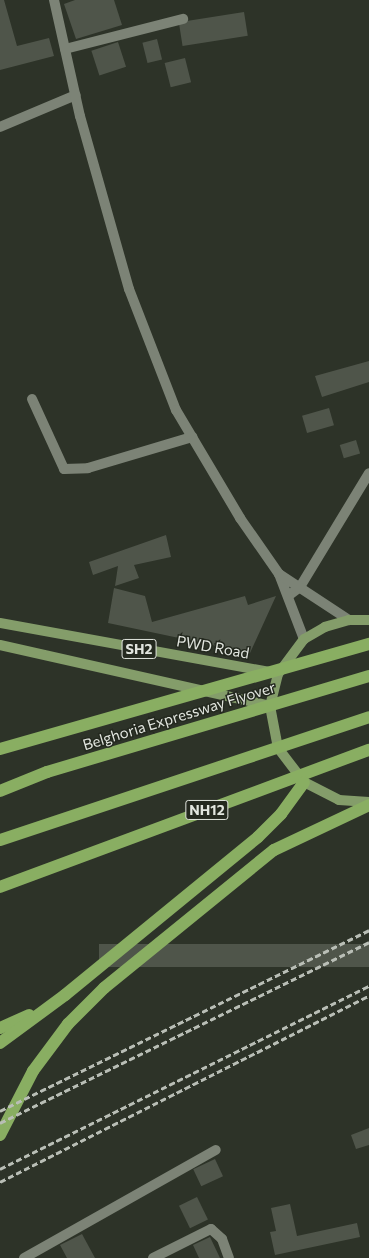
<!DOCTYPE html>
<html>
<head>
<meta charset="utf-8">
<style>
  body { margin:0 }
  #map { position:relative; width:369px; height:1258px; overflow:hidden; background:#2d3328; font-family:Commissioner,sans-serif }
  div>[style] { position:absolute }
  .building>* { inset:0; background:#4f554a; transform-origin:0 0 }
  .minor>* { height:10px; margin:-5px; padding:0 5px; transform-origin:5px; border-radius:5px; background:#7c8376 }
  .tertiary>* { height:10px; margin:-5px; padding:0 5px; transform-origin:5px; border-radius:5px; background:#7c8376 }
  .primary>* { height:10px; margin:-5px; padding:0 5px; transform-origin:5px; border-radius:5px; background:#849d6a }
  .motorway>* { height:12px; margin:-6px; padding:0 6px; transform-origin:6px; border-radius:6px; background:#89ae62 }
  .rail>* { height:3px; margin-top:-1.5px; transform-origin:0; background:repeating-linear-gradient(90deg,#b9beb6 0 6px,transparent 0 9px) }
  span { translate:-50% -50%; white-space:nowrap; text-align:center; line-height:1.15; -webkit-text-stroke:3px #24291f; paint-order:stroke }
  .shield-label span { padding:1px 3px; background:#24291f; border:1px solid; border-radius:3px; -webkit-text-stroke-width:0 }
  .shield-label { font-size:14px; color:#e2e6df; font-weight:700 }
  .street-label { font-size:15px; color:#e2e6df }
</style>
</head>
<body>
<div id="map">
  <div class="building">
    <div style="clip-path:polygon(0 0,4px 0,17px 46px,49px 38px,54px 56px,0 70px)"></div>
    <div style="clip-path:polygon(75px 0,114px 0,122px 25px,76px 39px,64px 4px)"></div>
    <div style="left:244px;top:12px;width:24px;height:66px;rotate:81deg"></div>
    <div style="left:157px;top:39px;width:21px;height:15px;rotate:76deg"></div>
    <div style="left:118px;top:42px;width:26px;height:28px;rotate:72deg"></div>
    <div style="left:185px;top:58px;width:25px;height:21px;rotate:76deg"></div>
    <div style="clip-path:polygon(369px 361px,369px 382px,322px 397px,315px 376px)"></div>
    <div style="left:329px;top:408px;width:18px;height:28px;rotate:74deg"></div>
    <div style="left:356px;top:440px;width:14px;height:17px;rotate:73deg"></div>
    <div style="clip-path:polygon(166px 535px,171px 557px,134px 565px,139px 578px,115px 586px,118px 566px,93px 575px,89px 562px)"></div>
    <div style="clip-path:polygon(114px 588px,145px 596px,152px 622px,245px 596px,248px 605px,276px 596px,250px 653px,108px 623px)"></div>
    <div style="left:369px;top:944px;width:23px;height:270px;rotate:90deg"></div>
    <div style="clip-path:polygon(369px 1128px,369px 1145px,356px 1149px,351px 1135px)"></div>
    <div style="left:215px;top:1159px;width:19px;height:24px;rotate:65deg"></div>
    <div style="left:197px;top:1197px;width:25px;height:20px;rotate:64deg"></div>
    <div style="clip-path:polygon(290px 1204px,297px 1236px,357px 1223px,360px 1237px,275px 1255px,270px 1232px,276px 1231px,271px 1208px)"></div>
    <div style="clip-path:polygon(82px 1234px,95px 1258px,67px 1258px,60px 1245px)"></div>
    <div style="clip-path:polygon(210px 1237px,220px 1258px,199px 1258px,193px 1245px)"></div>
  </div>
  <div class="minor">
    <div style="left:65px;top:49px;width:122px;rotate:-14.3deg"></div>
    <div style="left:0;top:127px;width:82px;rotate:-22.8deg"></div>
    <div style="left:32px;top:399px;width:77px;rotate:65.4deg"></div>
    <div style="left:64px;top:469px;width:24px;rotate:-2deg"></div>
    <div style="left:88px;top:468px;width:109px;rotate:-16.6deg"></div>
    <div style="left:288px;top:596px;width:15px;rotate:-37deg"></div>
    <div style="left:300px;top:587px;width:133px;rotate:-58.8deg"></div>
    <div style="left:24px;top:1258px;width:220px;rotate:-29.4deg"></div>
    <div style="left:153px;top:1258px;width:65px;rotate:-26.6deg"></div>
    <div style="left:211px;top:1229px;width:15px;rotate:42deg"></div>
    <div style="left:222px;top:1239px;width:20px;rotate:70deg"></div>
  </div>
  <div class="tertiary">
    <div style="left:54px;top:0;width:119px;rotate:77.4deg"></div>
    <div style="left:80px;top:116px;width:180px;rotate:74.2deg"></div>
    <div style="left:129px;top:289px;width:130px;rotate:68.8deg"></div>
    <div style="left:176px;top:410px;width:126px;rotate:59.3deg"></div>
    <div style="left:240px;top:518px;width:68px;rotate:55.1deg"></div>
    <div style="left:279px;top:574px;width:70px;rotate:69deg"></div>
    <div style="left:279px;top:574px;width:84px;rotate:33.3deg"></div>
  </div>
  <div class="primary">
    <div style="left:369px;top:620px;width:20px;rotate:180deg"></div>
    <div style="left:349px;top:620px;width:25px;rotate:164deg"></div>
    <div style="left:325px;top:627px;width:24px;rotate:150deg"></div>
    <div style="left:304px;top:639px;width:44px;rotate:126.6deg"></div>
    <div style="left:278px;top:674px;width:33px;rotate:104deg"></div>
    <div style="left:270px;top:706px;width:43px;rotate:79.2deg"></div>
    <div style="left:278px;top:748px;width:43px;rotate:52.6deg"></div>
    <div style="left:304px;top:782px;width:39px;rotate:27deg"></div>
    <div style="left:339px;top:800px;width:30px;rotate:4deg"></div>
    <div style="left:0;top:623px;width:274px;rotate:10.3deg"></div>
    <div style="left:0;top:645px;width:277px;rotate:12.7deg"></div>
  </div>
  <div class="motorway">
    <div style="left:0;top:749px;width:384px;rotate:-15.9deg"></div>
    <div style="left:0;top:791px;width:51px;rotate:-22deg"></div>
    <div style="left:47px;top:772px;width:336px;rotate:-16.6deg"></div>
    <div style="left:0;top:840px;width:389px;rotate:-18.4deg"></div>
    <div style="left:0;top:887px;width:394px;rotate:-20.4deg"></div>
    <div style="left:0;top:1028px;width:32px;rotate:-24deg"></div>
    <div style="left:0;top:1043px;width:81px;rotate:-36.4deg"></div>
    <div style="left:65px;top:995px;width:249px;rotate:-39.3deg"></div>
    <div style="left:258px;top:837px;width:33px;rotate:-45deg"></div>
    <div style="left:281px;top:814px;width:39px;rotate:-54deg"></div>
    <div style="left:0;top:1135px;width:72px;rotate:-62.7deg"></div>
    <div style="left:33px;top:1071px;width:59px;rotate:-53.3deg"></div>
    <div style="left:68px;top:1024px;width:51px;rotate:-45deg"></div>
    <div style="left:104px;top:988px;width:219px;rotate:-39.1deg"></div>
    <div style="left:274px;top:850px;width:105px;rotate:-25.3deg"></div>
  </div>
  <div class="rail">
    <div style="left:0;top:1111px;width:411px;rotate:-26.1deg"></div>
    <div style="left:0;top:1123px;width:411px;rotate:-26.1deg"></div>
    <div style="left:0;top:1169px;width:412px;rotate:-26.4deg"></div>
    <div style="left:0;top:1182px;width:413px;rotate:-26.8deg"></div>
  </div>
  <div class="shield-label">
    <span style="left:139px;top:649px">SH2</span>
    <span style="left:207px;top:810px">NH12</span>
  </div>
  <div class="street-label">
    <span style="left:213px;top:647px;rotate:10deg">PWD Road</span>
    <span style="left:179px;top:716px;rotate:-17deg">Belghoria Expressway Flyover</span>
  </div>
</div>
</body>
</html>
